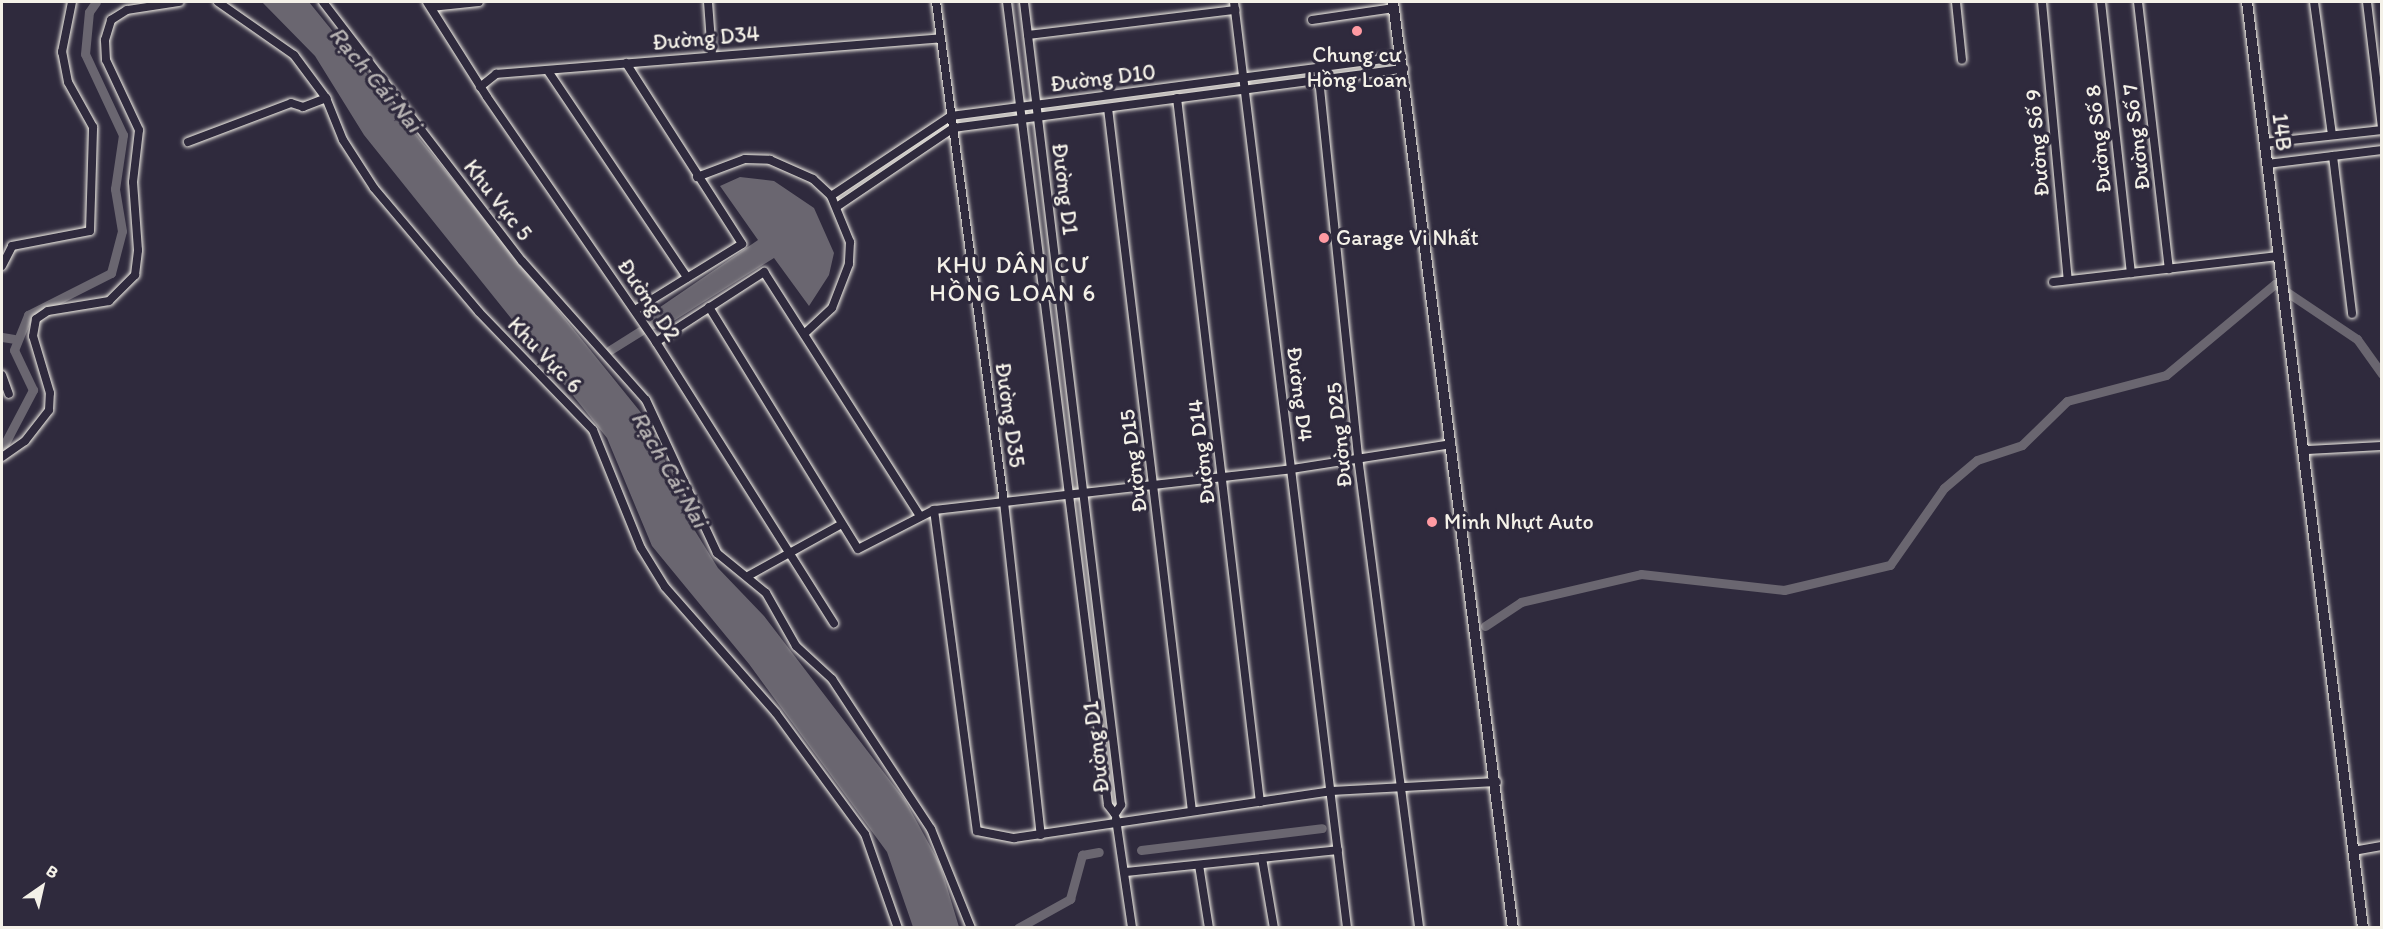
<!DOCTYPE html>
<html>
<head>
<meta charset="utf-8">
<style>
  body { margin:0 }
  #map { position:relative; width:2383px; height:929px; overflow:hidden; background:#2f2a3d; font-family:Itim,sans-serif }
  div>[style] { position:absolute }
  .water>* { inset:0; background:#6a6670 }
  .canal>* { height:9px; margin:-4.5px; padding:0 4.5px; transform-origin:4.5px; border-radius:4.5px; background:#6a6670 }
  .roads { filter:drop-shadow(0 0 2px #f4f1e8) drop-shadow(0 0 2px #f4f1e8) }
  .street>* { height:8px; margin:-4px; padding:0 4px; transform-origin:4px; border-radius:4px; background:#2f2a3d }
  .secondary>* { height:10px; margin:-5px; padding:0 5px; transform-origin:5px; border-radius:5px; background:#2f2a3d }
  .dots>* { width:16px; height:16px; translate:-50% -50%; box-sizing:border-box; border:3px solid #2f2a3d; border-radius:50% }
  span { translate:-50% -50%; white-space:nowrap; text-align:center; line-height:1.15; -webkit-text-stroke:6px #2f2a3d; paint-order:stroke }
  .street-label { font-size:22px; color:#f4f1e8 }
  .poi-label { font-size:22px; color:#f4f1e8 }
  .left { translate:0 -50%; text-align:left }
  .water-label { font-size:24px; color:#b6b2b2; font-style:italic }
  .neighbourhood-label { font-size:24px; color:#f4f1e8; letter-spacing:1.5px }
  .frame { position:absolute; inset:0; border:3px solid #f4f1e8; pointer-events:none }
  .north { position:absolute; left:12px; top:857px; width:60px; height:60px; -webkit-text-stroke:4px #2f2a3d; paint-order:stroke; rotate:34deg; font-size:16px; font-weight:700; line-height:24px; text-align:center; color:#f4f1e8 }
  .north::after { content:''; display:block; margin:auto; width:21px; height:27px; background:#f4f1e8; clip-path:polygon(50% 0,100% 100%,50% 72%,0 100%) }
</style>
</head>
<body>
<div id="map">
  <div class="water">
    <div style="clip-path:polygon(262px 2px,309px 2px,651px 425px,687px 518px,718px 568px,764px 616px,905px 800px,940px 864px,959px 927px,913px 927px,887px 852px,749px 664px,652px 546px,607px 438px,364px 135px,315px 56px)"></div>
    <div style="clip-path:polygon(740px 177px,774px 181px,814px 208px,834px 253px,829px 275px,809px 306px,774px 258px,661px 329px,650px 314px,758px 240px,720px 186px)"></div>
  </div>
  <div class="canal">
    <div style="left:653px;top:324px;width:4px;rotate:-34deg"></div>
    <div style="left:2px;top:337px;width:12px;rotate:9deg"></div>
    <div style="left:610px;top:350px;width:36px;rotate:-32deg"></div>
    <div style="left:2px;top:449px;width:67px;rotate:-62.3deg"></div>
    <div style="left:33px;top:390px;width:44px;rotate:-115.4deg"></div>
    <div style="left:14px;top:350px;width:38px;rotate:-68deg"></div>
    <div style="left:28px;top:315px;width:93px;rotate:-26.8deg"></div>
    <div style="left:111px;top:273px;width:43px;rotate:-75.3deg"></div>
    <div style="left:122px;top:231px;width:43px;rotate:-99.5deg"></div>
    <div style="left:115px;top:189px;width:55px;rotate:-81.6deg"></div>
    <div style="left:123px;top:135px;width:89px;rotate:-115.1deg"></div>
    <div style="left:85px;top:54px;width:42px;rotate:-84.6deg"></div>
    <div style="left:89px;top:12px;width:12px;rotate:-55deg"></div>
    <div style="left:1485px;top:626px;width:43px;rotate:-33.7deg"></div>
    <div style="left:1521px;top:602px;width:123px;rotate:-13.1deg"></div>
    <div style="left:1641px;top:574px;width:144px;rotate:6.4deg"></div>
    <div style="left:1784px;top:590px;width:109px;rotate:-13.3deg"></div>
    <div style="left:1890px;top:565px;width:94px;rotate:-55deg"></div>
    <div style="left:1944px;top:488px;width:43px;rotate:-40.3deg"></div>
    <div style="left:1977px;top:460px;width:47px;rotate:-18.4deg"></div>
    <div style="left:2022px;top:445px;width:63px;rotate:-44.4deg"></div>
    <div style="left:2067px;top:401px;width:102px;rotate:-14.7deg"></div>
    <div style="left:2166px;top:375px;width:142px;rotate:-39.9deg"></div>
    <div style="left:2275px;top:284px;width:99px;rotate:33.9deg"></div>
    <div style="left:2357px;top:339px;width:43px;rotate:54.5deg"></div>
    <div style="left:1141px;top:850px;width:182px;rotate:-6.9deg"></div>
    <div style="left:1018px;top:928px;width:60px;rotate:-29.1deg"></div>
    <div style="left:1070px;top:899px;width:46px;rotate:-74.7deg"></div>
    <div style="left:1082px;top:855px;width:17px;rotate:-10deg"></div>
  </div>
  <div class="roads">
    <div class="street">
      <div style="left:218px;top:2px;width:93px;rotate:34.9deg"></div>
      <div style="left:294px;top:55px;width:54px;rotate:53.3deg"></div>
      <div style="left:326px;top:98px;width:45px;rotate:68deg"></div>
      <div style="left:343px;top:140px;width:57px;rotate:57.1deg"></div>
      <div style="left:374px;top:188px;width:162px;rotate:49.7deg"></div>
      <div style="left:479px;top:312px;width:164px;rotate:46deg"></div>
      <div style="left:593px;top:430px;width:127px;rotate:67.9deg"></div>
      <div style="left:641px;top:548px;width:46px;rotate:58.4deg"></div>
      <div style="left:665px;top:587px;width:168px;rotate:48.6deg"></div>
      <div style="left:776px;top:713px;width:150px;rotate:53.7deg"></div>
      <div style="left:865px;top:834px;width:100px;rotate:70.7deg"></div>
      <div style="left:323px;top:2px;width:327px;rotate:52.5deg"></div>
      <div style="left:522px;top:261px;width:186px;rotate:48.3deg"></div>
      <div style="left:646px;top:400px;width:169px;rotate:65.1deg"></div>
      <div style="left:717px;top:553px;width:63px;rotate:39.2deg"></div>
      <div style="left:766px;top:593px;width:61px;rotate:60.5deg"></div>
      <div style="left:796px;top:646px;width:49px;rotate:42.5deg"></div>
      <div style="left:832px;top:679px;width:180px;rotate:56.6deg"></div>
      <div style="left:931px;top:829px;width:107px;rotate:68deg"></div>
      <div style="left:427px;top:2px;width:112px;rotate:57.7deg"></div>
      <div style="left:487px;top:97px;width:298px;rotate:55.4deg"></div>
      <div style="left:656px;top:342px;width:333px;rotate:57.7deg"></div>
      <div style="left:708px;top:2px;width:53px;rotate:85.7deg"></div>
      <div style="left:936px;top:2px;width:505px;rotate:82.26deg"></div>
      <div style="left:1004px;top:502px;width:335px;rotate:83.7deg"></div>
      <div style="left:1007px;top:2px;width:809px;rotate:82.83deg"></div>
      <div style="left:1108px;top:805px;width:11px;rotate:52deg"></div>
      <div style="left:1115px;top:814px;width:11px;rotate:-56deg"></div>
      <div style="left:1121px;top:805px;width:809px;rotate:-96.89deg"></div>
      <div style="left:1234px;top:2px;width:933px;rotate:83.04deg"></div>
      <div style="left:1956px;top:2px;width:58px;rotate:84.1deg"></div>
      <div style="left:2042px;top:2px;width:279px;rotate:84.7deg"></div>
      <div style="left:2101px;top:2px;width:273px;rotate:83.7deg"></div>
      <div style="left:2138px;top:2px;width:269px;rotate:83.4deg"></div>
      <div style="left:2314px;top:2px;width:134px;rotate:82.3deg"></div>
      <div style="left:2367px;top:2px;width:126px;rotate:83.2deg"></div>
      <div style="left:431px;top:7px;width:48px;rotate:-5.9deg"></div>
      <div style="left:1312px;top:20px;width:83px;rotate:-8.3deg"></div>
      <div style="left:1028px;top:35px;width:209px;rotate:-6.9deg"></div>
      <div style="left:626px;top:63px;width:215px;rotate:57.3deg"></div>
      <div style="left:742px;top:244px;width:126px;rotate:148.3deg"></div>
      <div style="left:1318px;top:69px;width:390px;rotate:84.1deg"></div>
      <div style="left:1358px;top:457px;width:475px;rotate:82.6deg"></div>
      <div style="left:548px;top:71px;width:249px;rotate:56deg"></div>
      <div style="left:480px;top:87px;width:21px;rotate:-39deg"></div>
      <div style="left:496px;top:74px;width:446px;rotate:-4.6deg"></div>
      <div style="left:1177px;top:98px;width:709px;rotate:83.28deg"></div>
      <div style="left:1108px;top:108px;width:708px;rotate:83.19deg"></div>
      <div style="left:188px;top:142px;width:110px;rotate:-20.7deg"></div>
      <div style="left:291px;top:103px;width:13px;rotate:18deg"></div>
      <div style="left:303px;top:107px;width:25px;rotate:-21deg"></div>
      <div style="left:2264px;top:143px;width:119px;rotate:-6.3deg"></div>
      <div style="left:2333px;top:156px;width:159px;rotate:83.1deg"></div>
      <div style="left:2267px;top:164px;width:116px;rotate:-6.9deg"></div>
      <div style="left:697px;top:177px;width:51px;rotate:-20.6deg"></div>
      <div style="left:745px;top:159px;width:25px;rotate:2deg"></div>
      <div style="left:770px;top:160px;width:47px;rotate:23.8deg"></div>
      <div style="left:813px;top:179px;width:25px;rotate:43deg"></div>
      <div style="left:831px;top:196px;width:50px;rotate:67.6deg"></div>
      <div style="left:850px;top:242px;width:22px;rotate:93deg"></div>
      <div style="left:849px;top:264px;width:47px;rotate:111.1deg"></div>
      <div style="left:832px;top:308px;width:38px;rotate:137deg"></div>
      <div style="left:831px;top:196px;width:144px;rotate:-33.7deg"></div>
      <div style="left:951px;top:116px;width:455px;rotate:-7.5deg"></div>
      <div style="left:838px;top:206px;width:139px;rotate:-34.1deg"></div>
      <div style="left:953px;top:128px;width:455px;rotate:-7.5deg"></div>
      <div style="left:2px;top:266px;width:22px;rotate:-63deg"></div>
      <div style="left:12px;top:246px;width:79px;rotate:-10.9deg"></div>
      <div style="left:90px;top:231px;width:104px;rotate:-88.3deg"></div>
      <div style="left:93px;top:127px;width:51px;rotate:-119.1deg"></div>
      <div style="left:68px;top:82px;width:31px;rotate:-101deg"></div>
      <div style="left:62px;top:52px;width:51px;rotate:-78.7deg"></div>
      <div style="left:2053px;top:282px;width:227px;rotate:-6.6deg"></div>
      <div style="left:709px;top:307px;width:284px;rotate:58.4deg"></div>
      <div style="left:858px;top:549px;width:85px;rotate:-27.2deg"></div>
      <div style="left:934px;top:510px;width:360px;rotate:-6.5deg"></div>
      <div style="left:1292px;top:469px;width:161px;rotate:-8.9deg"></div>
      <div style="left:656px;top:342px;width:129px;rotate:-32.9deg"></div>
      <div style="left:764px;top:272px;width:287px;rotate:57.4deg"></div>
      <div style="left:2px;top:375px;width:20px;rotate:70deg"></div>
      <div style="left:2307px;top:450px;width:75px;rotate:-3.1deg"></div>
      <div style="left:2px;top:457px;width:28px;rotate:-35deg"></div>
      <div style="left:25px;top:441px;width:39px;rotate:-52deg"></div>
      <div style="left:49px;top:410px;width:17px;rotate:-87deg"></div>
      <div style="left:50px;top:393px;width:59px;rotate:-106.6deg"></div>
      <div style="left:33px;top:336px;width:17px;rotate:-80deg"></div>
      <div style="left:36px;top:319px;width:14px;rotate:-34deg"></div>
      <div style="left:48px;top:311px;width:62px;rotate:-9.3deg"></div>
      <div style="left:109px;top:301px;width:37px;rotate:-45deg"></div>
      <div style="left:135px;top:275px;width:25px;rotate:-83deg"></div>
      <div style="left:138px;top:250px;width:68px;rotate:-94.2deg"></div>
      <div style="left:133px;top:182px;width:52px;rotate:-83.4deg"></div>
      <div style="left:139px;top:130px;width:77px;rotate:-115.2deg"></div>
      <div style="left:106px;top:60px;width:20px;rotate:-93deg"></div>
      <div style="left:105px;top:40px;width:21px;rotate:-73deg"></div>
      <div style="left:111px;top:20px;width:19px;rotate:-32deg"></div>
      <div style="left:127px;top:10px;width:53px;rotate:-8.7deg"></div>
      <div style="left:934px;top:510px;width:324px;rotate:82.4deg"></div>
      <div style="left:977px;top:831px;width:38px;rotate:11deg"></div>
      <div style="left:1014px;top:838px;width:320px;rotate:-8.4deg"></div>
      <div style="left:1331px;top:791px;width:166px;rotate:-3.1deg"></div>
      <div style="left:748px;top:576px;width:107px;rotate:-29deg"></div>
      <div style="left:1116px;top:819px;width:110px;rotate:81.6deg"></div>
      <div style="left:2353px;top:851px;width:29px;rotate:-10deg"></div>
      <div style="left:1262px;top:858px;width:71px;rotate:80.3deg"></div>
      <div style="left:1199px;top:865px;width:64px;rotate:81deg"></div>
      <div style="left:1126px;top:872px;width:213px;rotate:-5.9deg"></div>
    </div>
    <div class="secondary">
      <div style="left:1393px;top:2px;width:934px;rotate:82.62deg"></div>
      <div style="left:2247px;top:2px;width:933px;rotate:82.86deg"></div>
    </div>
  </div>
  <div class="dots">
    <div style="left:1357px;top:31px;background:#ff9aa2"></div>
    <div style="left:1324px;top:238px;background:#ff9aa2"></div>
    <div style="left:1432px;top:522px;background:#ff9aa2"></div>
  </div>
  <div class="street-label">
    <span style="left:706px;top:38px;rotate:-5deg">Đường D34</span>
    <span style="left:1103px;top:78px;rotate:-7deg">Đường D10</span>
    <span style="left:2282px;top:132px;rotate:83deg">14B</span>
    <span style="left:2136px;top:137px;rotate:-97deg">Đường Số 7</span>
    <span style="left:2098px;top:139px;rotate:-96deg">Đường Số 8</span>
    <span style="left:2037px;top:143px;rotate:-95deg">Đường Số 9</span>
    <span style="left:1065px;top:189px;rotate:83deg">Đường D1</span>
    <span style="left:498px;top:200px;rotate:52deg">Khu Vực 5</span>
    <span style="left:649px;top:300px;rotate:56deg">Đường D2</span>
    <span style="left:545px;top:355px;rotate:46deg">Khu Vực 6</span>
    <span style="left:1300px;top:394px;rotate:83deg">Đường D4</span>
    <span style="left:1010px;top:415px;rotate:82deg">Đường D35</span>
    <span style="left:1339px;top:435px;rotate:-96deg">Đường D25</span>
    <span style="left:1201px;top:452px;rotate:-97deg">Đường D14</span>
    <span style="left:1133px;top:461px;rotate:-97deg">Đường D15</span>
    <span style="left:1096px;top:747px;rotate:-97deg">Đường D1</span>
  </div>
  <div class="poi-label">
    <span style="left:1357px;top:67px">Chung cư<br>Hồng Loan</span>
    <span class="left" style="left:1336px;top:238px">Garage Vi Nhất</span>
    <span class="left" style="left:1444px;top:522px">Minh Nhựt Auto</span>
  </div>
  <div class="water-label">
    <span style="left:376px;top:79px;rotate:50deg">Rạch Cái Nai</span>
    <span style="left:670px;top:469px;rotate:60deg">Rạch Cái Nai</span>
  </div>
  <div class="neighbourhood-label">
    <span style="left:1013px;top:279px">KHU DÂN CƯ<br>HỒNG LOAN 6</span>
  </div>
  <div class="frame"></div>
  <div class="north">B</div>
</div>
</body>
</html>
